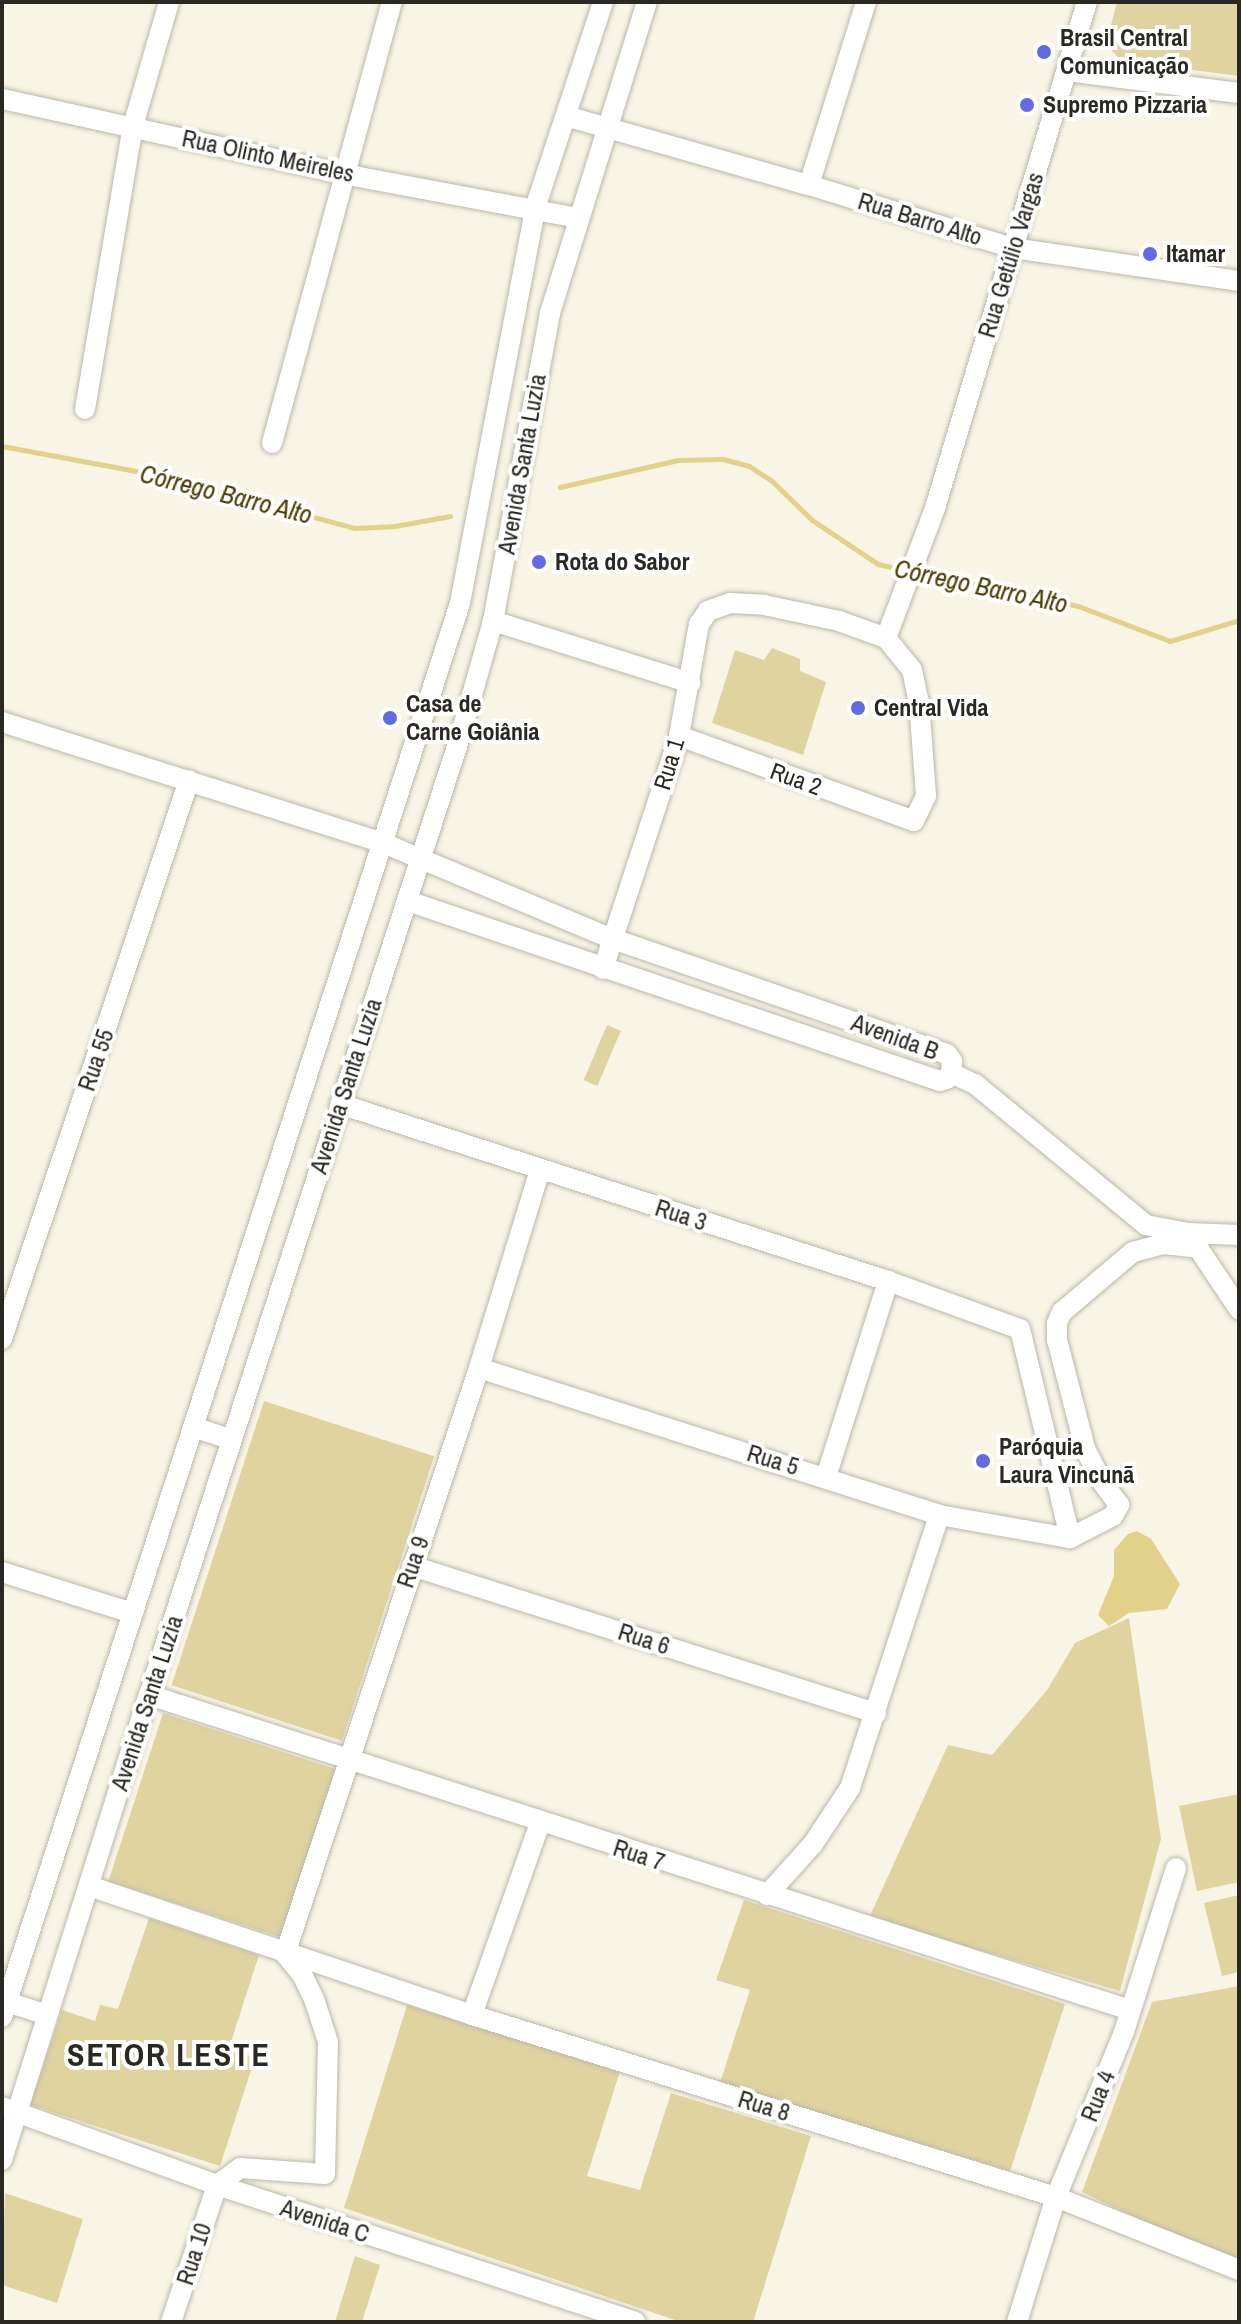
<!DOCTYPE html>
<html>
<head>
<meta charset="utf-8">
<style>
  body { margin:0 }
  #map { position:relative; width:1241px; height:2324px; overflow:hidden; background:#f8f5e6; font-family:"Archivo Narrow",sans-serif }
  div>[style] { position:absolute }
  .green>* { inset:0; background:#dfd3a0; transform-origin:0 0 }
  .water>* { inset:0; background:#e2d189 }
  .stream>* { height:5px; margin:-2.5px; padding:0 2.5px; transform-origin:2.5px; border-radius:2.5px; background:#e2d189 }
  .roads { filter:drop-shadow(0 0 2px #bab7a9) drop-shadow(0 0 2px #bab7a9) }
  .minor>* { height:20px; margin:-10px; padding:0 10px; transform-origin:10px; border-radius:10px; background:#fff }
  .dots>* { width:22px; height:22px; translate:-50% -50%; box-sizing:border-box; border:4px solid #fff; border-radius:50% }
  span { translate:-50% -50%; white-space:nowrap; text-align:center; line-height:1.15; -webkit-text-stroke:8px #fff; paint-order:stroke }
  .poi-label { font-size:24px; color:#292823; font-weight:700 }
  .left { translate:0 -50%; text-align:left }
  .street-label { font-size:24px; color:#292823 }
  .water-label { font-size:26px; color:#493d00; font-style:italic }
  .district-label { font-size:32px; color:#292823; font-weight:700; letter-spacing:2px }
  .frame { position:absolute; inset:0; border:4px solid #292823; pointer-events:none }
</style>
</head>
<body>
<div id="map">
  <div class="green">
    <div style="clip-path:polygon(1117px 2px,1239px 2px,1239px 76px,1121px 61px,1106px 44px)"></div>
    <div style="clip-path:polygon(772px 648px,800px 659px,800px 671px,826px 682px,803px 755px,712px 723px,735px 650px,764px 660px)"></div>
    <div style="left:607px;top:1025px;width:15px;height:60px;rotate:23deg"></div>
    <div style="left:264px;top:1401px;width:179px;height:299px;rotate:18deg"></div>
    <div style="clip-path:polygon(1129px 1618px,1161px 1839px,1120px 1991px,869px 1918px,948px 1745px,992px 1755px,1047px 1690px,1075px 1643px)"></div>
    <div style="left:163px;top:1713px;width:181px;height:177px;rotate:18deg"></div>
    <div style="clip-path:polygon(1239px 1794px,1239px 1882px,1197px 1891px,1179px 1806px)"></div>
    <div style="clip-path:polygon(1239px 1895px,1239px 1972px,1222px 1976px,1204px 1903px)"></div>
    <div style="clip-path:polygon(744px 1900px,1065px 2004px,1010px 2171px,720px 2083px,750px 1990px,716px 1980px)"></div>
    <div style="clip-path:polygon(149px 1918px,259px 1955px,229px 2048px,255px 2058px,220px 2166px,30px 2105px,62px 2010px,95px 2021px,100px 2005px,118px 2009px)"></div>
    <div style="clip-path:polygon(1239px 1986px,1239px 2267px,1082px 2192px,1152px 2002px)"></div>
    <div style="clip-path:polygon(407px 2005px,620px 2071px,587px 2176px,640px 2190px,671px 2093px,811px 2136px,753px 2322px,681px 2322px,344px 2208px)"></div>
    <div style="clip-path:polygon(5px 2193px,83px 2219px,57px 2303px,2px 2285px)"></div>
    <div style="clip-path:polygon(355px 2256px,380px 2265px,362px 2322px,335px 2322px)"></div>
  </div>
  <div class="water">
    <div style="clip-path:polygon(1137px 1531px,1151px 1539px,1180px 1584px,1167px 1609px,1129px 1613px,1109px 1626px,1098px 1615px,1114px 1576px,1114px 1550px,1128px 1534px)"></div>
  </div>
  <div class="stream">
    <div style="left:2px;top:446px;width:158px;rotate:10.6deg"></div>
    <div style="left:157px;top:475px;width:205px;rotate:15deg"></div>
    <div style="left:355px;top:528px;width:40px;rotate:-2.9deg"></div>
    <div style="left:395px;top:526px;width:56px;rotate:-10.3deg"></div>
    <div style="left:560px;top:487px;width:121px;rotate:-12.9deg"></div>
    <div style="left:678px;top:460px;width:45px;rotate:-1.3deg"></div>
    <div style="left:723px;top:459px;width:27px;rotate:15deg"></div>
    <div style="left:749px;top:466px;width:27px;rotate:33deg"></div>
    <div style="left:772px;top:481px;width:56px;rotate:44.3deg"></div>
    <div style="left:812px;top:520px;width:79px;rotate:33.7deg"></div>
    <div style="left:878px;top:564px;width:30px;rotate:12deg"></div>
    <div style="left:917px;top:572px;width:165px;rotate:11.9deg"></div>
    <div style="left:1078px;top:606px;width:98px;rotate:20.8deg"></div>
    <div style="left:1170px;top:641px;width:72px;rotate:-16.9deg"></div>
  </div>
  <div class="roads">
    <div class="minor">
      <div style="left:1067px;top:71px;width:173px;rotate:7.3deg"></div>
      <div style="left:2px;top:99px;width:349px;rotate:12.4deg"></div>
      <div style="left:343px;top:174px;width:240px;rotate:10.6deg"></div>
      <div style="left:566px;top:116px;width:253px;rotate:15.9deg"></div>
      <div style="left:809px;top:185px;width:214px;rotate:17.2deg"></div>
      <div style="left:1013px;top:248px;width:228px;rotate:8.3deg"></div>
      <div style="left:809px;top:185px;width:192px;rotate:-72.7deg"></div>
      <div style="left:85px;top:409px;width:287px;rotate:-80.4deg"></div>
      <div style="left:133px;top:126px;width:129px;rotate:-73.8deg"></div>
      <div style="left:272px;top:443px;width:457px;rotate:-74.8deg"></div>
      <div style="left:493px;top:621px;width:207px;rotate:17.4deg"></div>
      <div style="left:886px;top:638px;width:139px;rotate:-69.3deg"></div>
      <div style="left:935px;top:508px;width:528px;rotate:-73.28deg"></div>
      <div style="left:2px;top:722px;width:400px;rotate:17.6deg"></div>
      <div style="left:383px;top:843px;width:249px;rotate:22.7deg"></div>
      <div style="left:613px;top:939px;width:353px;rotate:19deg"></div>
      <div style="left:947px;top:1054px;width:9px;rotate:54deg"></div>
      <div style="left:952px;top:1061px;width:12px;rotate:95deg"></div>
      <div style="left:951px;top:1073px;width:7px;rotate:124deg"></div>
      <div style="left:947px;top:1079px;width:7px;rotate:164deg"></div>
      <div style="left:940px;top:1081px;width:562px;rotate:-161.31deg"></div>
      <div style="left:603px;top:969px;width:245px;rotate:-71.9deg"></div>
      <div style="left:679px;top:736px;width:114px;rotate:-79.9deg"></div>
      <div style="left:699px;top:624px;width:16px;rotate:-55deg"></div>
      <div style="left:708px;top:611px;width:23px;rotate:-20deg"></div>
      <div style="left:730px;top:603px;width:34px;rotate:3deg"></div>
      <div style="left:764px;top:605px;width:77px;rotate:12deg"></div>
      <div style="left:839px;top:621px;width:50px;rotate:19.9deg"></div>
      <div style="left:886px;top:638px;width:41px;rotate:50.9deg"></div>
      <div style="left:912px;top:670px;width:33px;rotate:78deg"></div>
      <div style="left:919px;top:702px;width:94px;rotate:85.7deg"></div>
      <div style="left:926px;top:796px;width:28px;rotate:116deg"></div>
      <div style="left:914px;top:821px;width:250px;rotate:-160.1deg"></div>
      <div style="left:951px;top:1073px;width:26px;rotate:25deg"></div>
      <div style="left:975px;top:1084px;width:222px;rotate:39.5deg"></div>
      <div style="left:1146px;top:1225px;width:43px;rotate:10.8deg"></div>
      <div style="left:1188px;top:1233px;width:92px;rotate:56.1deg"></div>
      <div style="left:340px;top:1104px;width:576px;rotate:17.9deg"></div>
      <div style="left:888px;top:1281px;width:140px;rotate:20deg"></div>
      <div style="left:1020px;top:1329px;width:215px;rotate:76.5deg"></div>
      <div style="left:1188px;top:1233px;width:51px;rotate:2.2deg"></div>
      <div style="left:2px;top:1339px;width:589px;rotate:-71.5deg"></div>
      <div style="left:479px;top:1368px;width:483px;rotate:17.7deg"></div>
      <div style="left:939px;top:1515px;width:133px;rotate:10deg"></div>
      <div style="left:193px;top:1427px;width:40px;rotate:18deg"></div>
      <div style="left:826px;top:1477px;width:206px;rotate:-72.4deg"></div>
      <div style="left:1070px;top:1538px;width:48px;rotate:-27.1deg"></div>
      <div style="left:1113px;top:1516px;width:13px;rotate:-61deg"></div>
      <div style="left:1119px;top:1505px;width:29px;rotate:-126deg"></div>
      <div style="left:1102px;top:1482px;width:38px;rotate:-117deg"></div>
      <div style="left:1085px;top:1448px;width:112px;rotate:-104.5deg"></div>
      <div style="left:1057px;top:1340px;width:17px;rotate:-90deg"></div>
      <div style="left:1057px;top:1323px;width:12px;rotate:-66deg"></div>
      <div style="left:1062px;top:1312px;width:93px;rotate:-40.2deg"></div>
      <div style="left:1133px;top:1252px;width:31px;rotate:-15deg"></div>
      <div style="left:1163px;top:1244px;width:36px;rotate:6deg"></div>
      <div style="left:412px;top:1566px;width:487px;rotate:17.6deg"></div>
      <div style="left:2px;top:1572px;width:136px;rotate:17.5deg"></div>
      <div style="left:149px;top:1695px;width:1030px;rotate:17.8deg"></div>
      <div style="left:89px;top:1886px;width:404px;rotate:18.6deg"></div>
      <div style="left:472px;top:2015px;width:612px;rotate:17.31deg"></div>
      <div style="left:1056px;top:2197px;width:197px;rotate:21.7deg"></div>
      <div style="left:767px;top:1895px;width:69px;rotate:-48deg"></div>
      <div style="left:813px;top:1844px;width:67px;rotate:-56.5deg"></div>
      <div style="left:850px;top:1788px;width:287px;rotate:-71.9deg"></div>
      <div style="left:285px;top:1954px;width:617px;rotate:-71.68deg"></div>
      <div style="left:479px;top:1368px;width:207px;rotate:-72.9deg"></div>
      <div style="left:7px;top:2002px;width:42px;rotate:18deg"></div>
      <div style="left:472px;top:2015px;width:204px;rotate:-70.5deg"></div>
      <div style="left:2px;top:2017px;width:1486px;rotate:-72.05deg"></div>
      <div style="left:460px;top:603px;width:402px;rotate:-79.2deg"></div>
      <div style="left:535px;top:208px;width:217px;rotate:-71.7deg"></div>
      <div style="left:2px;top:2107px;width:229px;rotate:19.9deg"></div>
      <div style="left:217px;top:2185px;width:440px;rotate:18.1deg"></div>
      <div style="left:2px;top:2160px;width:488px;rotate:-72.5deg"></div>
      <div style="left:149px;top:1695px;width:1007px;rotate:-72.01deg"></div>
      <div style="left:460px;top:737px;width:121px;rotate:-74.1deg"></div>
      <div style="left:493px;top:621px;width:313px;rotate:-79.5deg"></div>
      <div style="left:550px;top:313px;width:326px;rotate:-72.7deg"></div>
      <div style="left:217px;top:2185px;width:29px;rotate:-36deg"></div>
      <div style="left:240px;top:2168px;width:85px;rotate:4deg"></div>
      <div style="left:325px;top:2174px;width:132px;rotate:-88.7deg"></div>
      <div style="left:328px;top:2042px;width:45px;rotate:-108deg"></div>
      <div style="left:314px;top:1999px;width:25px;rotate:-116deg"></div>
      <div style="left:303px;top:1976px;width:27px;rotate:-129deg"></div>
      <div style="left:171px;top:2322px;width:145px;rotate:-71.4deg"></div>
      <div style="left:1017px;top:2322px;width:131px;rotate:-72.7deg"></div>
      <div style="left:1056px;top:2197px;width:178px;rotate:-67.6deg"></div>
      <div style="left:1124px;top:2032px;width:172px;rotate:-72.4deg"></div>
    </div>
  </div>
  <div class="dots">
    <div style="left:1044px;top:52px;background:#626be3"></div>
    <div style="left:1027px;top:105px;background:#626be3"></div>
    <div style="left:1150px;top:254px;background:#626be3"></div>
    <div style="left:539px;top:562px;background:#626be3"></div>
    <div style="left:858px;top:708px;background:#626be3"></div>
    <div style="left:390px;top:718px;background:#626be3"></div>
    <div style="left:983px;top:1461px;background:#626be3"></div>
  </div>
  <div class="poi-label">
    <span class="left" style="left:1060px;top:52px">Brasil Central<br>Comunicação</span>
    <span class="left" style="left:1043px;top:105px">Supremo Pizzaria</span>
    <span class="left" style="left:1166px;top:254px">Itamar</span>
    <span class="left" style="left:555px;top:562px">Rota do Sabor</span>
    <span class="left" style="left:406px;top:718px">Casa de<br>Carne Goiânia</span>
    <span class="left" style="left:874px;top:708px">Central Vida</span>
    <span class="left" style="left:999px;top:1461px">Paróquia<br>Laura Vincunã</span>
  </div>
  <div class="street-label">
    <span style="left:268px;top:156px;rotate:12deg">Rua Olinto Meireles</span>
    <span style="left:920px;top:219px;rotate:17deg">Rua Barro Alto</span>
    <span style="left:1011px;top:255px;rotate:-73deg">Rua Getúlio Vargas</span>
    <span style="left:522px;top:464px;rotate:-80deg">Avenida Santa Luzia</span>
    <span style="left:669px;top:764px;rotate:-73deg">Rua 1</span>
    <span style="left:796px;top:779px;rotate:20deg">Rua 2</span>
    <span style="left:895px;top:1037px;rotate:20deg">Avenida B</span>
    <span style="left:96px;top:1060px;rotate:-71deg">Rua 55</span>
    <span style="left:346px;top:1086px;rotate:-72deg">Avenida Santa Luzia</span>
    <span style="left:681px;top:1215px;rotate:18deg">Rua 3</span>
    <span style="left:773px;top:1460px;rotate:17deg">Rua 5</span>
    <span style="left:413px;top:1562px;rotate:-71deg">Rua 9</span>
    <span style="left:644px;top:1639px;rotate:18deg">Rua 6</span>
    <span style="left:147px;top:1703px;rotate:-72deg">Avenida Santa Luzia</span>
    <span style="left:639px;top:1855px;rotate:18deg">Rua 7</span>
    <span style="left:1098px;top:2096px;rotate:-68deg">Rua 4</span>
    <span style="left:764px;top:2106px;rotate:17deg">Rua 8</span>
    <span style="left:325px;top:2221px;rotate:18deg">Avenida C</span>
    <span style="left:194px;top:2254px;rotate:-72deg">Rua 10</span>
  </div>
  <div class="water-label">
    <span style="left:226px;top:494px;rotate:14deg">Córrego Barro Alto</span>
    <span style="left:981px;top:586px;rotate:12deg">Córrego Barro Alto</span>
  </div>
  <div class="district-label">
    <span style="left:169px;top:2055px">SETOR LESTE</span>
  </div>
  <div class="frame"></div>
</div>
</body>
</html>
